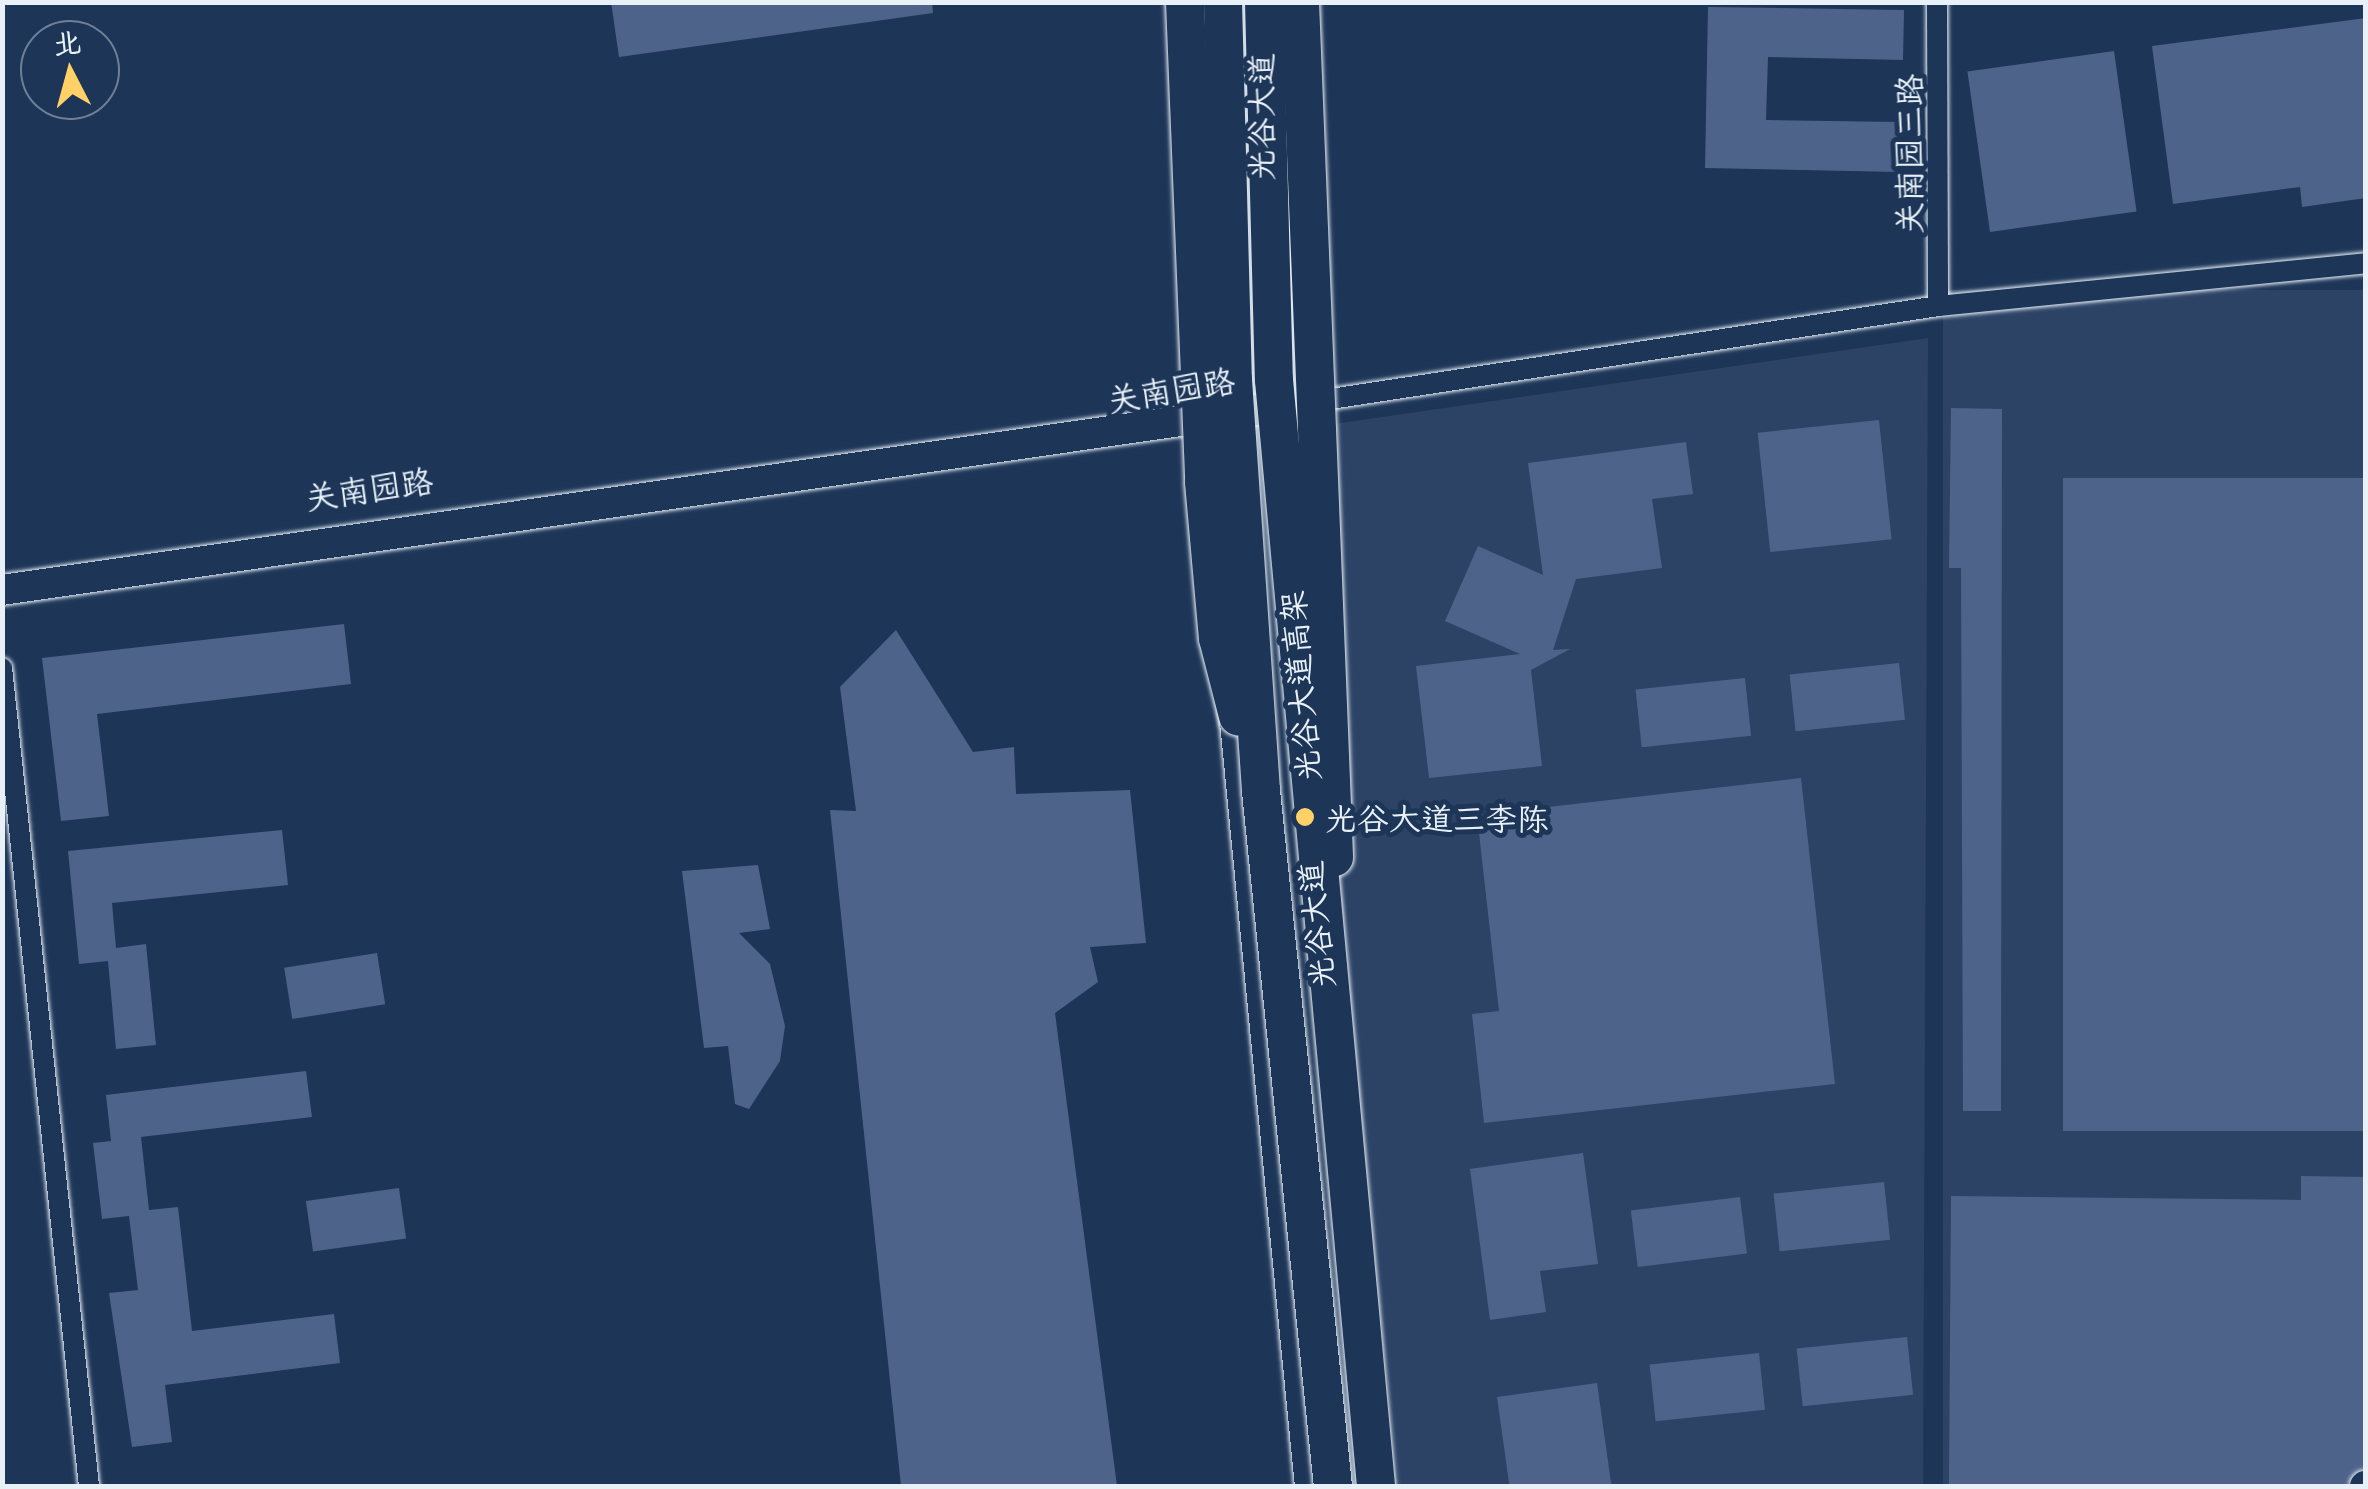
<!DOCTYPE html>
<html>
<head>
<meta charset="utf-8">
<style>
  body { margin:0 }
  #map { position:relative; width:2368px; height:1489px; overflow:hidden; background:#1d3557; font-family:Mali,"LXGW WenKai TC",sans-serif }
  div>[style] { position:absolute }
  .built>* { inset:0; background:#2c4366; transform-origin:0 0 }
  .building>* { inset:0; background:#4e6389; transform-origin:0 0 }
  .roads { filter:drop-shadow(0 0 2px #e8f1f8) drop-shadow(0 0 2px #e8f1f8) }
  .street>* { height:20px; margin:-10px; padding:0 10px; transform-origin:10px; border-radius:10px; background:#1d3557 }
  .secondary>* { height:30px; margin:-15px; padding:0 15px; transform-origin:15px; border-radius:15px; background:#1d3557 }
  .primary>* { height:32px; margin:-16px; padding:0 16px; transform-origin:16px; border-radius:16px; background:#1d3557 }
  .bridges { filter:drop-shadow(0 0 2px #e8f1f8) drop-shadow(0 0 2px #e8f1f8) }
  .highway-bridge>* { height:38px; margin:-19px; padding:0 19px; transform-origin:19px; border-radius:19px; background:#1d3557 }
  .dots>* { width:28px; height:28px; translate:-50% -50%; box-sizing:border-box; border:5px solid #1d3557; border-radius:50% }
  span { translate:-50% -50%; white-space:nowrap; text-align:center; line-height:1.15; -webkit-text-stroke:10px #1d3557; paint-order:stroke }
  .street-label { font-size:32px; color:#e8f1f8 }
  .poi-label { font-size:32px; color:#e8f1f8 }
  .left { translate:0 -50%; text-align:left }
  .frame { position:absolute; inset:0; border:5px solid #e8f1f8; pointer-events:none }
  .north { position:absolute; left:20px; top:20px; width:100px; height:100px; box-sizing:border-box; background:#1d3557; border:2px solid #6e8097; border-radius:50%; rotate:354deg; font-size:28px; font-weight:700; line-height:40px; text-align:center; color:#e8f1f8 }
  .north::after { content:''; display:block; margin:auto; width:35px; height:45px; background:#ffd166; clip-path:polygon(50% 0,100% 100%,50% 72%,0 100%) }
</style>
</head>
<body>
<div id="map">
  <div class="built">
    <div style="left:2365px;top:290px;width:1196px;height:422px;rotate:90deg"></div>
    <div style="clip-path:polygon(1928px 338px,1923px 1486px,1399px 1486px,1285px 431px)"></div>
  </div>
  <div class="building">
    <div style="clip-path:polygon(611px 2px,932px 2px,933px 13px,619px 57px)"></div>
    <div style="clip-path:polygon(1708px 7px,1904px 10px,1903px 60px,1768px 57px,1766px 120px,1899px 122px,1898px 172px,1705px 168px)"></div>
    <div style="clip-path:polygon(2366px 18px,2366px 198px,2302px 207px,2300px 187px,2173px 204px,2152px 46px)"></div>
    <div style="left:2114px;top:51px;width:162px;height:148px;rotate:82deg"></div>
    <div style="clip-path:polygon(1951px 408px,2002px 409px,2001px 1111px,1963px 1111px,1961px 568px,1949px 568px)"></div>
    <div style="left:1879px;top:420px;width:120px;height:122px;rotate:84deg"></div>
    <div style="clip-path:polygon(1686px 442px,1693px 494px,1652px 499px,1662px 568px,1576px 579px,1553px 650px,1570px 649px,1531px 670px,1542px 766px,1429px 778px,1416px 666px,1520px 654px,1445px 621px,1478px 546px,1543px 575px,1528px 463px)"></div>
    <div style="left:2063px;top:478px;width:303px;height:653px"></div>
    <div style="clip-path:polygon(344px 624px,351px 684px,97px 714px,109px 816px,61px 821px,42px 658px)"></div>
    <div style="clip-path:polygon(896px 630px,973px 752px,1014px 747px,1016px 794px,1130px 790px,1146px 943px,1090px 947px,1098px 982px,1055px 1013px,1117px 1486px,901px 1486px,830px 810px,856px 811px,840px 687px)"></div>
    <div style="left:1899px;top:663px;width:57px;height:110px;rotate:84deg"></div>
    <div style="left:1745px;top:678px;width:58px;height:110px;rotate:84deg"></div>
    <div style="clip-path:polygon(1801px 778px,1835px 1084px,1484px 1123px,1472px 1014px,1499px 1011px,1477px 815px)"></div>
    <div style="clip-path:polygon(282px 830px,288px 885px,112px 903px,116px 948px,146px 944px,156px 1045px,116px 1049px,108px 961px,79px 964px,68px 851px)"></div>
    <div style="clip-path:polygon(758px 865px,770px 929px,739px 933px,770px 964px,785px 1026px,780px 1061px,749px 1109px,735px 1104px,728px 1046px,704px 1048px,682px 871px)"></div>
    <div style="left:377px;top:953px;width:52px;height:94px;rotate:81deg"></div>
    <div style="clip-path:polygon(306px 1071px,312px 1117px,141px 1137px,149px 1210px,178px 1207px,192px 1331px,334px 1314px,340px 1363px,165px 1385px,172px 1442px,132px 1447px,109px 1293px,138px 1290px,129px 1216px,102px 1219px,93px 1143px,111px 1141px,106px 1095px)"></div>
    <div style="clip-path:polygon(1583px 1153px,1598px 1264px,1540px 1271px,1546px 1312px,1490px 1320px,1470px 1169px)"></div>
    <div style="clip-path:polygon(2301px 1176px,2366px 1177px,2366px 1467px,2346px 1485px,1949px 1486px,1951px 1196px,2301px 1200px)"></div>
    <div style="left:1884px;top:1182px;width:58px;height:111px;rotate:84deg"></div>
    <div style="left:399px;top:1188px;width:51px;height:94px;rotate:82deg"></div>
    <div style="left:1740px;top:1197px;width:57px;height:110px;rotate:83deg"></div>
    <div style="left:1907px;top:1337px;width:58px;height:111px;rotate:84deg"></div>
    <div style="left:1759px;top:1353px;width:57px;height:110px;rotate:84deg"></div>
    <div style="left:1597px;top:1383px;width:104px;height:101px;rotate:82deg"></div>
  </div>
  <div class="roads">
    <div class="street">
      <div style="left:1937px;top:2px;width:304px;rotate:89.8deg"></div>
      <div style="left:1311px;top:402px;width:634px;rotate:-8.7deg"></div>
      <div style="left:1938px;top:306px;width:430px;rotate:-5.7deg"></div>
      <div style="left:2px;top:668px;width:823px;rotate:83.93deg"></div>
    </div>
    <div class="secondary">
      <div style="left:2px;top:590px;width:1276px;rotate:-8.16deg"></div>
      <div style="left:2365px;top:1486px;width:1px"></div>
    </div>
    <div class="primary">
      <div style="left:1233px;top:691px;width:799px;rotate:84.4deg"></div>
    </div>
  </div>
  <div class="bridges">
    <div class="highway-bridge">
      <div style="left:1185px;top:2px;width:480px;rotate:87.7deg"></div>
      <div style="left:1204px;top:482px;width:157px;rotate:84.9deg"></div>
      <div style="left:1218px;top:638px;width:81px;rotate:75.6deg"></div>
      <div style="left:1223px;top:2px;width:378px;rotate:88.5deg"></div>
      <div style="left:1233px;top:380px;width:412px;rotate:86.1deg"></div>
      <div style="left:1261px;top:791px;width:699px;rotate:84.09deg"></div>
      <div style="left:1264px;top:2px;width:378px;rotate:88.5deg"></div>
      <div style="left:1274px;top:380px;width:1111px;rotate:84.73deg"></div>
      <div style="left:1300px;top:2px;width:856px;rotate:87.72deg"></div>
    </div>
  </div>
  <div class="dots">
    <div style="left:1305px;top:817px;background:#ffd166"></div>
  </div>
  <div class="street-label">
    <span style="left:1260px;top:117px;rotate:-90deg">光谷大道</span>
    <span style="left:1908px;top:154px;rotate:-90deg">关南园三路</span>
    <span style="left:1171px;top:389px;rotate:-9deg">关南园路</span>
    <span style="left:369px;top:488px;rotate:-8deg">关南园路</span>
    <span style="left:1299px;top:686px;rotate:-95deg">光谷大道高架</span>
    <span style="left:1315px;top:925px;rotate:-96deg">光谷大道</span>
  </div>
  <div class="poi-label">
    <span class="left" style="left:1325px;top:817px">光谷大道三李陈</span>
  </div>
  <div class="frame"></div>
  <div class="north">北</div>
</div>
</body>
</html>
